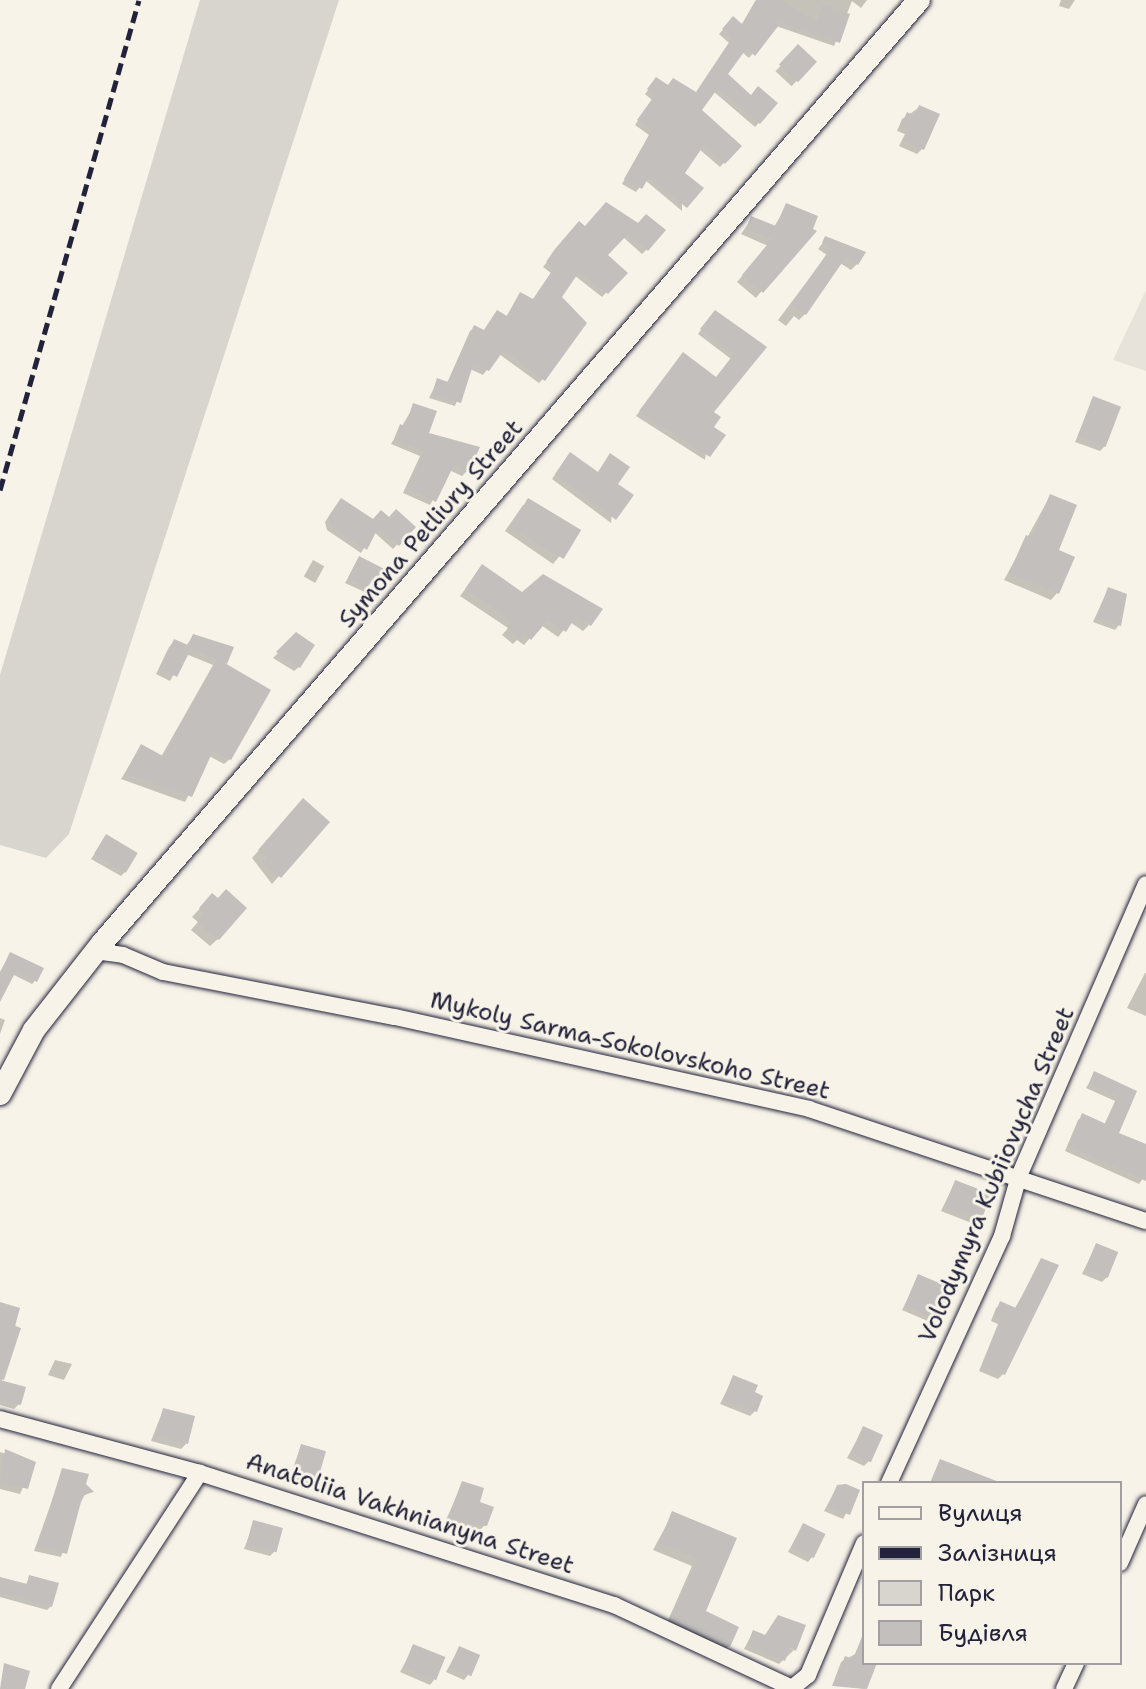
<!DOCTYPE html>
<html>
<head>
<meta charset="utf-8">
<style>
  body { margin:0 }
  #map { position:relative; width:1146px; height:1689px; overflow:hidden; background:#f7f3e8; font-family:"Shantell Sans",sans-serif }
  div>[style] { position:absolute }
  .built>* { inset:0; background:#e7e3db }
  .green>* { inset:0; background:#d8d5cf }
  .shadow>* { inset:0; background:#0003; transform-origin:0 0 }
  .building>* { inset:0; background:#c2bfbd; transform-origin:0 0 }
  .roads { filter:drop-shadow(0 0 2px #22223b) drop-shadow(0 0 2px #22223b) }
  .street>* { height:16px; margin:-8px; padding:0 8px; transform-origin:8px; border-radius:8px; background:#f7f3e8 }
  .secondary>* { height:22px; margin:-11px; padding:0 11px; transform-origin:11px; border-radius:11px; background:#f7f3e8 }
  .rail>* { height:5px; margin-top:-2.5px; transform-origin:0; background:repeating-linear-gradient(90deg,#22223b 0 12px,transparent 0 18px) }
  span { translate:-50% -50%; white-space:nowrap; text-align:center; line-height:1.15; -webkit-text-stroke:6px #f7f3e8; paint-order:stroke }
  .street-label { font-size:24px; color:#22223b }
  .legend { position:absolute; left:862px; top:1481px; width:260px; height:184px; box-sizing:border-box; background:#f7f3e8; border:2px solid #a29fa3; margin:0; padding:10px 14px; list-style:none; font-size:24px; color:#22223b }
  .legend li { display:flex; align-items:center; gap:16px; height:40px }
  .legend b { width:40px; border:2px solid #a29fa3 }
</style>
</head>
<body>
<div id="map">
  <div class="built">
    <div style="clip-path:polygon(1146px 290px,1146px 371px,1113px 360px)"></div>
  </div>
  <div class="green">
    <div style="clip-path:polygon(200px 0,339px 0,69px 834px,46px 858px,0 845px,0 675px)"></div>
  </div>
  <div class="shadow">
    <div style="clip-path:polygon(756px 0,867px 0,861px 8px,852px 1px,834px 46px,776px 26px,749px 58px,742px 52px,725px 74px,751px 97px,775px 104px,755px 127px,713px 91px,699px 110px,739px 146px,720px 167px,699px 149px,682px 173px,682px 211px,645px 180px,636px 192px,622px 184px,649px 135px,635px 125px,652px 100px,645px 94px,653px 84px,696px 94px,729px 43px,719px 34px,733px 19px,741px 26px)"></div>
    <div style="clip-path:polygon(1061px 0,1075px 0,1069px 9px,1059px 6px)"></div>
    <div style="left:798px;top:47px;width:22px;height:33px;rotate:43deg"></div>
    <div style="clip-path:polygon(920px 107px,922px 149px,917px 154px,899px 146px,905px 134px,897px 131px,902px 119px)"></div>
    <div style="clip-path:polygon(606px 205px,647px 249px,642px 254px,623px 237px,606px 255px,625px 273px,602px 297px,574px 275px,559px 297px,543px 379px,539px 383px,499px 354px,483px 375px,470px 369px,455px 406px,429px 398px,438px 380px,447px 383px,470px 331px,475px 327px,484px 332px,506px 317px,520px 294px,532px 301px,551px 273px,543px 267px,575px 228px,585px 228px)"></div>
    <div style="clip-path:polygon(787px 205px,810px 230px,756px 298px,737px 282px,768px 246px,741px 234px,752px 218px,774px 227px)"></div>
    <div style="clip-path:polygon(826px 239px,857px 264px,851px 270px,840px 263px,805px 314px,799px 320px,794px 316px,786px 326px,778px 320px,827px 255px,818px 249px)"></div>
    <div style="clip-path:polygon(710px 317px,764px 348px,711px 412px,705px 460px,636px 416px,679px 359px,716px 379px,731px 359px,698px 334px)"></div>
    <div style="clip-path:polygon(1094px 399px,1105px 446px,1100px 451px,1075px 442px)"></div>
    <div style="clip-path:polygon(414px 406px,427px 434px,467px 471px,462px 476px,449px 470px,430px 505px,403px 493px,420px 456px,391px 444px)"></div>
    <div style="clip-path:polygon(566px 459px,615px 485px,611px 523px,552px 479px)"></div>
    <div style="clip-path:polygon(1050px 496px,1057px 593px,1051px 600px,1004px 580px)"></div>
    <div style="clip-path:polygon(337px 504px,373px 521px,413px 527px,393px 549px,374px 532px,361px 553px,327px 530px,325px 522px)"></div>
    <div style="clip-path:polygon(523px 505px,579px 532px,553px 564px,505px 531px)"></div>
    <div style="clip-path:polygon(359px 559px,374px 589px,369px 594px,345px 583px)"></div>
    <div style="left:313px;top:560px;width:13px;height:19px;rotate:29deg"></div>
    <div style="clip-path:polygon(482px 567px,522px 595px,543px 576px,589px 625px,583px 631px,570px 622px,558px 637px,541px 625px,524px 645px,517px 640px,513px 644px,502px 635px,508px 628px,460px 596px)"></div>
    <div style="clip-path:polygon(1108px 589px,1119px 625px,1115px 630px,1093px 622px)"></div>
    <div style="clip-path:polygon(296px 635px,299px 667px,294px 671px,273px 658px)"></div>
    <div style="clip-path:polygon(193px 636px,231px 649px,224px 665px,230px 759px,224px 764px,209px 756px,185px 802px,121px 779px,141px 747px,161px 757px,213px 665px,186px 654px,170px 681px,156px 674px,169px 647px,175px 641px,186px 646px)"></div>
    <div style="clip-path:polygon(295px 809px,279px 876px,272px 884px,252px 858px)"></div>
    <div style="clip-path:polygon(106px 837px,126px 871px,121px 876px,91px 859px)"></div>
    <div style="clip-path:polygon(205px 903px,218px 939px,210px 946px,191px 930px,198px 922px,192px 917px)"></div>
    <div style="clip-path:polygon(10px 955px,35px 981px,32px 984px,12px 974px,0 997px,0 972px)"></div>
    <div style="clip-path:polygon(1145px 973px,1146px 973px,1146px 1016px,1127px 1008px)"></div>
    <div style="clip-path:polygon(0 1018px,5px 1020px,0 1034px)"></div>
    <div style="clip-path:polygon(1095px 1073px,1135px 1092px,1116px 1134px,1146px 1147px,1146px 1174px,1139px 1184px,1065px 1151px,1078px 1120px,1083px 1116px,1104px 1125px,1115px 1101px,1086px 1088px)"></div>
    <div style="clip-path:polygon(955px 1182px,978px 1219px,974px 1224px,941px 1211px)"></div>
    <div style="clip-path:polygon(1096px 1245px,1107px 1277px,1102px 1282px,1082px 1274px)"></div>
    <div style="clip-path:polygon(1042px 1260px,1003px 1374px,998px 1379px,979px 1371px,998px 1324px,991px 1321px,996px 1308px,1001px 1304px,1014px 1310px)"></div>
    <div style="clip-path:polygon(919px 1277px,934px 1317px,930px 1322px,902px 1310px)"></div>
    <div style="clip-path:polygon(0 1304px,18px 1329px,1px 1382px,19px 1404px,14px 1409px,0 1405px)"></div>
    <div style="clip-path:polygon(55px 1360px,72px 1364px,64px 1380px,48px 1375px)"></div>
    <div style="clip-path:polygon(733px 1378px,752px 1393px,755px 1411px,750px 1416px,720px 1404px)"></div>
    <div style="clip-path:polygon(163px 1410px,186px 1444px,181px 1449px,151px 1441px)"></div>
    <div style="clip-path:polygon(863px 1429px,869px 1461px,864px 1466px,847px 1458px)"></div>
    <div style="clip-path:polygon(301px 1446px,316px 1480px,311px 1485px,289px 1479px)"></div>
    <div style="clip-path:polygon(0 1452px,34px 1463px,20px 1494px,0 1489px)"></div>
    <div style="clip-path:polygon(63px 1470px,92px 1492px,81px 1497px,61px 1557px,34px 1551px)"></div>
    <div style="clip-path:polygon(463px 1483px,485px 1525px,480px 1530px,444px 1524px)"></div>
    <div style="clip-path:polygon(837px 1487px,858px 1491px,843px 1519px,824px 1511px)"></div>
    <div style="clip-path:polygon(673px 1513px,735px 1539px,703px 1612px,729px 1646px,721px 1653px,665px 1627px,692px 1566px,653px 1550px)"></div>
    <div style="clip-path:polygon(254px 1523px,275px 1551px,270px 1556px,244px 1549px)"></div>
    <div style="clip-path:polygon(803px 1525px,812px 1557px,808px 1562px,788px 1552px)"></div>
    <div style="clip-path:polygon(30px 1577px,51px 1606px,47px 1610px,0 1597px,0 1579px,25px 1586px)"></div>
    <div style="clip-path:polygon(753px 1632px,794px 1650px,779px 1664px,744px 1649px)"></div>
    <div style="clip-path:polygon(414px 1646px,434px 1680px,430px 1685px,400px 1672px)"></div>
    <div style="clip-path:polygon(459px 1648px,468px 1675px,464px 1680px,446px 1672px)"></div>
    <div style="clip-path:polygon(857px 1653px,864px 1656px,864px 1663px,875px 1663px,865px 1689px,832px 1686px,841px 1662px)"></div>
  </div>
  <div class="building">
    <div style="clip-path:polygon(756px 0,782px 0,817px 22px,823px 5px,850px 14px,840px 43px,773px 20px,779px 25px,755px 56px,747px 48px,728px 74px,751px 95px,758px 86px,778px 103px,760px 124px,718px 88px,702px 110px,742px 146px,725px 164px,704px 145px,685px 173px,704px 188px,687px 208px,649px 177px,642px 189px,624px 179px,652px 130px,637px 120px,655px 95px,647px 89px,656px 77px,668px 85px,673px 78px,696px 92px,732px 38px,722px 29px,733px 16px,742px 24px)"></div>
    <div style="left:798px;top:44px;width:26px;height:28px;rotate:43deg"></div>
    <div style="clip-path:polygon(919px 105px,940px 114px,924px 150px,903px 141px,908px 129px,901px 126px,907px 112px,914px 116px)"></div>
    <div style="clip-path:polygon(606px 202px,638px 223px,646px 214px,666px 230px,648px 251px,628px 234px,608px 255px,628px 273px,608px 294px,579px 272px,562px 297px,587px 323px,545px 381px,504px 350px,489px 371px,473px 365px,461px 403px,432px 394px,437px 378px,448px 382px,474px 325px,484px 330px,497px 310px,507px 316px,520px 292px,533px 299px,554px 268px,546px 262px,555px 249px,579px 221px,585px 226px)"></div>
    <div style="clip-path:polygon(786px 203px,818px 216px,813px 229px,817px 231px,763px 293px,742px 275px,772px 239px,746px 228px,751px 216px,776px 226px)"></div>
    <div style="clip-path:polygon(825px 236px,866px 252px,858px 265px,846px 257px,806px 315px,791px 304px,831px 248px,822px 243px)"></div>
    <div style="clip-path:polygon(715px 310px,767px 347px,714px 412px,721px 417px,714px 427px,726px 435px,710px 457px,639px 411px,683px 352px,716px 377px,734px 354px,700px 329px)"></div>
    <div style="left:1093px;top:396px;width:30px;height:43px;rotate:21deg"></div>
    <div style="clip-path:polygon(413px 403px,437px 411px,429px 433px,480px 447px,469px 472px,454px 465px,436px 502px,407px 487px,424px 451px,394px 439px,400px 424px,405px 427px)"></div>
    <div style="clip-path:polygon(570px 452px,598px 472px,610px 453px,630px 467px,618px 484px,634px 495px,616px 520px,555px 474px)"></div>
    <div style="clip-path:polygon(1050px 494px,1077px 505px,1059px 550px,1075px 557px,1059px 594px,1009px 573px,1026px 535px,1032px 538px)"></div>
    <div style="clip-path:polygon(341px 498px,373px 519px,381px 510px,389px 517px,396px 509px,416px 527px,399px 546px,378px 528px,367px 550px,331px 525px,329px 516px)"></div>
    <div style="left:528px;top:498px;width:62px;height:34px;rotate:31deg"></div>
    <div style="left:359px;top:556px;width:29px;height:24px;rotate:27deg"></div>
    <div style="clip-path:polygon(482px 564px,522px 592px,543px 574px,603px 609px,591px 626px,576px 616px,566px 632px,548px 620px,531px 640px,524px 634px,521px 639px,507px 628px,512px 621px,465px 589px)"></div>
    <div style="clip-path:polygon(1108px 587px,1127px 594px,1121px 626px,1097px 617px)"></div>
    <div style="clip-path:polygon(296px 632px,315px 645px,300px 668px,276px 652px)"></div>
    <div style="clip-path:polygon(193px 634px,234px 647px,227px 664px,223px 662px,271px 690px,231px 760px,213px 751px,192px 797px,125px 773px,141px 744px,163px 756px,217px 660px,191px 649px,177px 677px,160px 668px,174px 639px,188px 645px)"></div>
    <div style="clip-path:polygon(303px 798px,330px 822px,281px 878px,262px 862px,267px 857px,258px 850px)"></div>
    <div style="left:106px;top:834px;width:37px;height:23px;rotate:31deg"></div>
    <div style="clip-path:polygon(226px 889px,247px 908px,219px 940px,197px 922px,204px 913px,199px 908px,212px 893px,218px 898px)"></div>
    <div style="clip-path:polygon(10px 952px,44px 968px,37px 982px,16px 971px,0 1002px,0 973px)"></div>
    <div style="clip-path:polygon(1094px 1071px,1137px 1091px,1119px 1133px,1146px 1144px,1146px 1181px,1069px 1146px,1082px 1113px,1106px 1124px,1118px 1096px,1089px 1083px)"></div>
    <div style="left:955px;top:1180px;width:39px;height:28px;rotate:21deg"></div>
    <div style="left:1096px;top:1243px;width:24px;height:28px;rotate:22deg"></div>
    <div style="clip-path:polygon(1041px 1258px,1059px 1265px,1005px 1375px,982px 1366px,1001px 1320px,994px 1317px,1000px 1301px,1016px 1308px)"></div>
    <div style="left:918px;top:1274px;width:34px;height:34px;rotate:23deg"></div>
    <div style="clip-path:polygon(0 1302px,20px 1308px,15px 1326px,21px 1328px,4px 1380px,0 1379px)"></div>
    <div style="clip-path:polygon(733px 1375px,758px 1385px,755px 1392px,763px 1396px,757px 1412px,723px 1400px)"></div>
    <div style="clip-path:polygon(0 1380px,26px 1387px,21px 1405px,0 1400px)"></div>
    <div style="left:163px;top:1408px;width:33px;height:29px;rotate:14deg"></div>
    <div style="left:863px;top:1426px;width:22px;height:30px;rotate:24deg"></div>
    <div style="left:301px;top:1444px;width:26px;height:31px;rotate:16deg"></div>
    <div style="clip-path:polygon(5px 1449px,36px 1462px,28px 1489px,0 1482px)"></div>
    <div style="clip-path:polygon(940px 1459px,999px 1482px,998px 1483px,930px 1483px)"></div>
    <div style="clip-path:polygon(62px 1468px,89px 1474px,86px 1484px,94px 1492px,85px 1494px,81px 1502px,67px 1554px,38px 1546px)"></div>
    <div style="clip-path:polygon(462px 1481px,484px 1488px,480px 1502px,494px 1507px,487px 1526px,447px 1520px)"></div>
    <div style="clip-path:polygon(846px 1484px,860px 1490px,850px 1515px,828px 1506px,837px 1485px)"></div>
    <div style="clip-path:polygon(672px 1511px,737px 1538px,706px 1611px,739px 1627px,730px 1647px,670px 1619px,698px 1559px,659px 1543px)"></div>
    <div style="left:253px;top:1520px;width:31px;height:25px;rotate:15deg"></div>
    <div style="left:803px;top:1523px;width:25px;height:27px;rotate:26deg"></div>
    <div style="clip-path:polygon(29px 1575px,59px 1583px,52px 1607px,0 1592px,0 1577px,27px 1584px)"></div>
    <div style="clip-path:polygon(778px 1615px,806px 1625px,796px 1651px,790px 1648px,785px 1661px,747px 1645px,753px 1630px,765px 1635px)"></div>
    <div style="clip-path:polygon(863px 1634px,864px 1663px,877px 1663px,867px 1689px,833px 1685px,845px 1656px,853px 1659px)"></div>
    <div style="left:413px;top:1644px;width:35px;height:25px;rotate:22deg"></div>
    <div style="left:459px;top:1646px;width:23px;height:23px;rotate:23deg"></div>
    <div style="clip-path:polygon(4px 1663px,30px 1671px,25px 1689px,0 1689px)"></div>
  </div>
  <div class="roads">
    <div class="street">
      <div style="left:95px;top:951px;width:28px;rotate:8deg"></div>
      <div style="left:123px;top:955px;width:43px;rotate:23deg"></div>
      <div style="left:163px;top:972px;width:236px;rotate:11deg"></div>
      <div style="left:395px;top:1017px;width:424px;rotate:12.5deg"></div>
      <div style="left:809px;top:1109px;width:355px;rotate:18.4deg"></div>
      <div style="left:0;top:1419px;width:207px;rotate:15.1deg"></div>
      <div style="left:200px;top:1473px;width:435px;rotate:17.7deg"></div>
      <div style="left:614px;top:1605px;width:196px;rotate:25deg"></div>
      <div style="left:792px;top:1688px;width:21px;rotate:-39deg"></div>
      <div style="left:808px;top:1675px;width:143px;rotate:-67deg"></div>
      <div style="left:889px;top:1483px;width:272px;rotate:-65.4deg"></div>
      <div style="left:1002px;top:1236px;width:62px;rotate:-74.2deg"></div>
      <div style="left:1019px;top:1176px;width:318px;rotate:-66.5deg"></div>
      <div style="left:1120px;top:1563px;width:64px;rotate:-66.2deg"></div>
      <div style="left:59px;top:1689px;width:258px;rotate:-56.9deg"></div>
      <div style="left:1064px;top:1689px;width:29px;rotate:-65deg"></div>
    </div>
    <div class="secondary">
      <div style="left:0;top:1094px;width:72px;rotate:-62deg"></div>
      <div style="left:34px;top:1030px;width:112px;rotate:-51.9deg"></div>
      <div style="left:103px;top:942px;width:1246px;rotate:-49.1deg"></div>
    </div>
  </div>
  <div class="rail">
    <div style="left:0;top:490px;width:509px;rotate:-74.16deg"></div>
  </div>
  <div class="street-label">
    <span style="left:431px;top:524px;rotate:-49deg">Symona Petliury Street</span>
    <span style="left:630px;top:1046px;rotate:13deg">Mykoly Sarma-Sokolovskoho Street</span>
    <span style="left:997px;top:1175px;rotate:-67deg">Volodymyra Kubiiovycha Street</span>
    <span style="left:410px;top:1514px;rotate:18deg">Anatoliia Vakhnianyna Street</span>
  </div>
  <ul class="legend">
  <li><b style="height:10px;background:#f7f3e8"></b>Вулиця</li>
  <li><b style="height:10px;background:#22223b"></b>Залізниця</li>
  <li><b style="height:22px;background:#d8d5cf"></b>Парк</li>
  <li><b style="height:22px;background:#c2bfbd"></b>Будівля</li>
  </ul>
</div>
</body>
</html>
